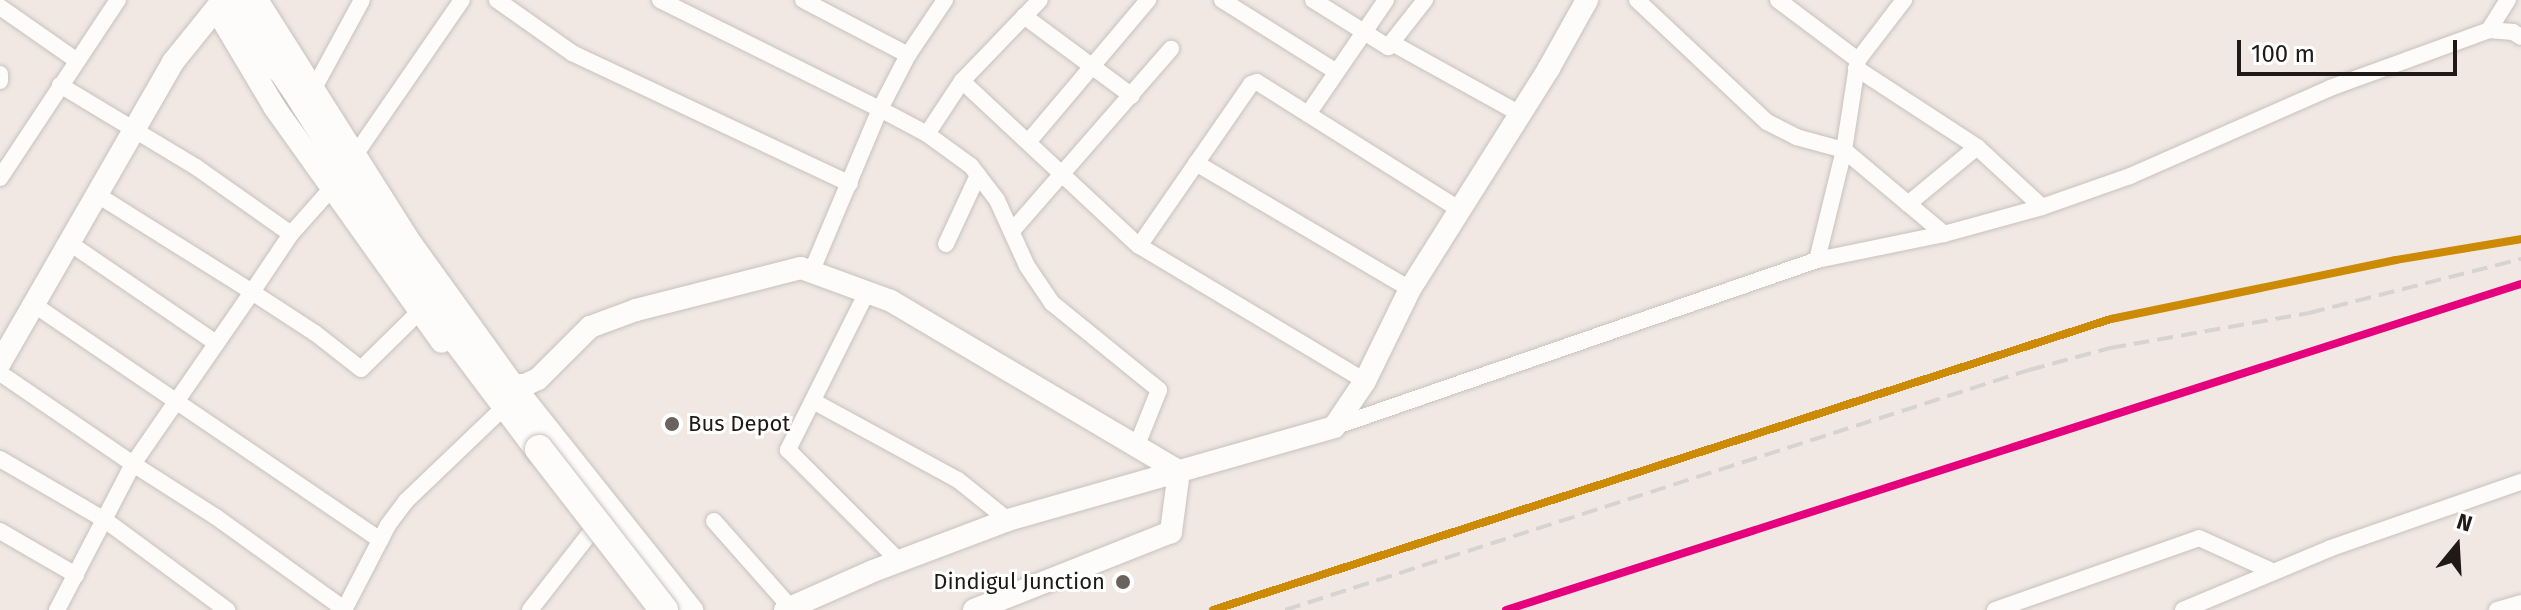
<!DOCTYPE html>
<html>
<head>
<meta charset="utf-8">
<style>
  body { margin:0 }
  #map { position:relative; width:2521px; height:610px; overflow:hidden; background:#f1e8e3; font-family:"Fira Sans",sans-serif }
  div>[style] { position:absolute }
  .roads { filter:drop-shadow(0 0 2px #c8c1bd) drop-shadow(0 0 2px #c8c1bd) }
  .street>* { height:16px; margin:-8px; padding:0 8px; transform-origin:8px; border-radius:8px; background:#fdfcfb }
  .secondary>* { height:22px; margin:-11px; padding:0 11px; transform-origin:11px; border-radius:11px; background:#fdfcfb }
  .highway>* { height:28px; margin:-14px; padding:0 14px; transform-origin:14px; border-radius:14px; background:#fdfcfb }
  .rail>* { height:4px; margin-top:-2px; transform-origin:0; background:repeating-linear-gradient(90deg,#d6d3d1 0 16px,transparent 0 24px) }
  .bridges { filter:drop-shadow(0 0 2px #c8c1bd) drop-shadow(0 0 2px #c8c1bd) }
  .highway-bridge>* { height:28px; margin:-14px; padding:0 14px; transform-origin:14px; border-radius:14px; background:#fdfcfb }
  .rail-1>* { height:8px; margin:-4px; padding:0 4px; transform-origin:4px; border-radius:4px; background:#cc8a05 }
  .rail-2>* { height:8px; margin:-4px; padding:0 4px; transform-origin:4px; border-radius:4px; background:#e5007d }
  .dots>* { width:22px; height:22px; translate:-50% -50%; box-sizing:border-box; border:4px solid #fff; border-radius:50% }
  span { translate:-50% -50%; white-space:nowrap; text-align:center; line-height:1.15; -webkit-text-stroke:6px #fff; paint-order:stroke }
  .poi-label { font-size:22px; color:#201a17 }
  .left { translate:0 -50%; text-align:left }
  .right { translate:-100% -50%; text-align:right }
  .north { position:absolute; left:2417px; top:506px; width:80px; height:80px; -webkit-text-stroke:6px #fff; paint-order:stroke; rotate:18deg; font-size:22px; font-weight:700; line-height:32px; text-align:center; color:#201a17 }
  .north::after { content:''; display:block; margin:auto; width:28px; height:36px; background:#201a17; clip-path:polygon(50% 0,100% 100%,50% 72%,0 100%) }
  .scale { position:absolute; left:2237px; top:40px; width:220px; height:36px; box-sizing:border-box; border:4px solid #201a17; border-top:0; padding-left:10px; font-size:24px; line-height:28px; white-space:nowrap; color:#201a17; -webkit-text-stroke:6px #fff; paint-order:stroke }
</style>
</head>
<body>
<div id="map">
  <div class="roads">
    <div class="street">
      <div style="left:497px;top:0;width:92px;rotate:35.2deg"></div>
      <div style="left:572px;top:53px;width:307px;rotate:25.2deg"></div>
      <div style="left:660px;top:0;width:246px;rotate:26.4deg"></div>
      <div style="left:880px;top:109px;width:177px;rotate:112.9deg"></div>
      <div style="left:803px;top:0;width:119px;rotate:27.6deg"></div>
      <div style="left:945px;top:0;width:66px;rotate:123.9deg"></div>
      <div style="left:908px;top:55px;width:61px;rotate:117.4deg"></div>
      <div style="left:880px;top:109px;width:53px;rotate:28deg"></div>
      <div style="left:927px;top:134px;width:64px;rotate:-56.6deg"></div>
      <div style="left:962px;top:81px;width:112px;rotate:-46.1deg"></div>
      <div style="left:1222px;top:0;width:133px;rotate:32.1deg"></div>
      <div style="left:1313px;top:0;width:89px;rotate:32.1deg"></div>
      <div style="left:1388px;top:47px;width:60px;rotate:-51.8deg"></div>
      <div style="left:1637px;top:0;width:178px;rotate:43.2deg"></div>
      <div style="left:1767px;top:122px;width:33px;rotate:27deg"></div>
      <div style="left:1796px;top:137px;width:50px;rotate:15.2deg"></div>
      <div style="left:1844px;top:150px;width:131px;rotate:40deg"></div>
      <div style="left:1778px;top:0;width:100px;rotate:36.9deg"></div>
      <div style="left:0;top:7px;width:93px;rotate:34.9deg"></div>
      <div style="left:1024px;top:16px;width:134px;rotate:36.5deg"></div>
      <div style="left:2489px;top:30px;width:36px;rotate:-58deg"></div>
      <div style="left:1392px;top:43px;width:146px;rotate:29deg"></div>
      <div style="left:1856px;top:68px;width:145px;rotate:33.1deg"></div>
      <div style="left:1977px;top:147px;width:88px;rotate:42.7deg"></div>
      <div style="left:0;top:74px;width:7px;rotate:90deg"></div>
      <div style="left:962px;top:81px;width:242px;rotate:43deg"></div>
      <div style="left:60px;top:85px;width:159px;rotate:31.1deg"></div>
      <div style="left:196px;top:167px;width:116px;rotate:35.2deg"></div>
      <div style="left:313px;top:90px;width:102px;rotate:-61.4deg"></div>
      <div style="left:1308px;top:114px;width:138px;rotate:-55.6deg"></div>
      <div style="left:927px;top:134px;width:54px;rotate:36deg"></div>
      <div style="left:971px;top:166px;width:43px;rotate:52.6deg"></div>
      <div style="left:997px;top:200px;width:72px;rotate:65.6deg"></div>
      <div style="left:1027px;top:266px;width:45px;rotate:56deg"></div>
      <div style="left:1052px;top:303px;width:138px;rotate:39.1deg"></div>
      <div style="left:1159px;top:390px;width:59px;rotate:111.8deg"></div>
      <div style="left:1029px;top:141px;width:185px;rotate:-49.8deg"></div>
      <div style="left:355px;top:155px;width:188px;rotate:-55.4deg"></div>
      <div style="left:1196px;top:163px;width:248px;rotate:30.5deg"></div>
      <div style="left:0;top:178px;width:214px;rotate:-56.5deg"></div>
      <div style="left:96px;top:194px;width:184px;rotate:32.1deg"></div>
      <div style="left:252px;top:292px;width:70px;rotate:-56.1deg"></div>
      <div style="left:291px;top:234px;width:60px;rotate:-48.4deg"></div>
      <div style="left:1908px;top:204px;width:89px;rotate:-39.6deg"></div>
      <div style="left:1012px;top:231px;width:242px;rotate:-48.9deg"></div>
      <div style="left:68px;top:242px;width:179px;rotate:34.3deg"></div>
      <div style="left:946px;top:244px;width:76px;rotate:-65.1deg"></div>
      <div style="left:1817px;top:260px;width:113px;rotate:-76.2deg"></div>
      <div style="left:1844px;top:150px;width:91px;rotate:-81.2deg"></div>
      <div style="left:1858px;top:60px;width:76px;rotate:-52.5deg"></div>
      <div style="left:867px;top:292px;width:177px;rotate:116.6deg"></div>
      <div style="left:788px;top:450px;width:157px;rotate:45deg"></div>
      <div style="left:33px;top:304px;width:420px;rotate:34.2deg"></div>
      <div style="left:0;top:373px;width:161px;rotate:34.4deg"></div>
      <div style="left:133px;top:464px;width:165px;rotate:117.5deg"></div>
      <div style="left:1365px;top:381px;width:263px;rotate:-149.1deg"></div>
      <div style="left:1139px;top:246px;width:197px;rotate:-55.3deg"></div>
      <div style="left:1251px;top:84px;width:6px;rotate:-18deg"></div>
      <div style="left:1257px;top:82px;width:239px;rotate:32.2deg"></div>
      <div style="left:813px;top:401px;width:165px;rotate:28.6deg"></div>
      <div style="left:958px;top:480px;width:64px;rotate:38.7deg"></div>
      <div style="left:1334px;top:427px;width:511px;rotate:-19.07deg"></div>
      <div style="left:1817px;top:260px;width:130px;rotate:-11.6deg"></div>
      <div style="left:1944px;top:234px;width:102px;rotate:-15.4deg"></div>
      <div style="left:2042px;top:207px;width:93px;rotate:-19.4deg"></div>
      <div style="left:2130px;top:176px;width:219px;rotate:-23.7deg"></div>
      <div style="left:2330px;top:88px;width:169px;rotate:-20deg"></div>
      <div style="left:2489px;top:30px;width:24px;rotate:5deg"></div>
      <div style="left:2513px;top:32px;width:9px;rotate:32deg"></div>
      <div style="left:0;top:459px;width:121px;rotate:30.2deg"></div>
      <div style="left:105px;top:520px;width:152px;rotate:36.4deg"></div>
      <div style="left:714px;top:521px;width:115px;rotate:48.5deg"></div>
      <div style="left:0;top:531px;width:88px;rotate:30.1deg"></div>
      <div style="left:344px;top:609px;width:158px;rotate:-144.3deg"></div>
      <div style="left:216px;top:517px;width:98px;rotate:-147.4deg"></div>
      <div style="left:133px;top:464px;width:209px;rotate:-55.3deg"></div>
      <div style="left:252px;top:292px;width:75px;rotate:33.1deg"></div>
      <div style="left:315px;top:333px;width:58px;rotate:38deg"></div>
      <div style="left:361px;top:369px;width:81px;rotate:-44.5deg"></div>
      <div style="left:344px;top:610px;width:96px;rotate:-62.6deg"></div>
      <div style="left:388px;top:525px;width:30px;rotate:-53deg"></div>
      <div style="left:406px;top:501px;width:124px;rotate:-43.7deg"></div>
      <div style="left:530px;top:610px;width:99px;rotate:-52deg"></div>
      <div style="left:1995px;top:610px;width:216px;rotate:-19.4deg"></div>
      <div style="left:2199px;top:538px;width:82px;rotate:24.4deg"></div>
      <div style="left:2183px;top:610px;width:160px;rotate:-22.7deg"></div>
      <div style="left:2331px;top:548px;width:201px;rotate:-19.2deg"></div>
      <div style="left:2497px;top:610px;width:25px;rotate:-16deg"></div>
    </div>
    <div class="secondary">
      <div style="left:257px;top:0;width:286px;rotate:57.7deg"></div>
      <div style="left:410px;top:242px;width:176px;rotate:54.2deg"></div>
      <div style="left:513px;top:385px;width:288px;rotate:51.5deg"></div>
      <div style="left:216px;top:9px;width:115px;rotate:59.2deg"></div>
      <div style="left:275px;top:108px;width:287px;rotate:54.5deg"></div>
      <div style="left:0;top:363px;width:347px;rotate:-60.1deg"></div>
      <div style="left:173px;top:62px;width:80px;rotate:-51.1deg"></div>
      <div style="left:513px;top:385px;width:12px"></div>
      <div style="left:525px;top:385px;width:14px;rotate:-25deg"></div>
      <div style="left:538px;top:379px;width:74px;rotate:-45deg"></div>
      <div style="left:590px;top:327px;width:49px;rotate:-20.3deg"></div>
      <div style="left:636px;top:310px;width:170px;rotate:-14.3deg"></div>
      <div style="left:801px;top:268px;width:96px;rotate:20.1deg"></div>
      <div style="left:891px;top:301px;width:334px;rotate:30.6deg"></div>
      <div style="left:1179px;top:471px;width:62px;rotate:97.5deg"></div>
      <div style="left:1171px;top:532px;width:212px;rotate:158.4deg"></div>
      <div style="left:785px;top:610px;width:96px;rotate:-23.9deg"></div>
      <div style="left:873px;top:571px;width:144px;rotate:-20.7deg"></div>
      <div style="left:1008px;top:520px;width:339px;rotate:-15.9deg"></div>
      <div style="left:1334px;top:427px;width:55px;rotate:-56deg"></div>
      <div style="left:1365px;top:381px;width:102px;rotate:-63.9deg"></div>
      <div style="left:1410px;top:289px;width:261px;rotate:-57.8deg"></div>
      <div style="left:1549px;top:68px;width:78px;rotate:-60.8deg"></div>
    </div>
    <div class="highway">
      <div style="left:232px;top:0;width:64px;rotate:61deg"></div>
      <div style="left:263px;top:56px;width:24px;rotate:36deg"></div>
      <div style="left:282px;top:70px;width:24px;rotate:55deg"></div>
      <div style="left:296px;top:90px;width:262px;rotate:57.8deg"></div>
      <div style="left:436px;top:312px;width:171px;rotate:53.1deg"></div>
    </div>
  </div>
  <div class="rail">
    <div style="left:1213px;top:610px;width:944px;rotate:-17.96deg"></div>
    <div style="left:2111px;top:319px;width:291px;rotate:-11.7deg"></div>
    <div style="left:2396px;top:260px;width:127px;rotate:-9.5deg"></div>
    <div style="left:1285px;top:610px;width:782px;rotate:-17.88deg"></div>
    <div style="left:2029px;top:370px;width:84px;rotate:-15.2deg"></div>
    <div style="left:2110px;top:348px;width:202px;rotate:-10deg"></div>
    <div style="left:2309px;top:313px;width:219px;rotate:-14.3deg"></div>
  </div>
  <div class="bridges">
    <div class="highway-bridge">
      <div style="left:539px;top:449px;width:204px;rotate:52.2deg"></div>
    </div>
  </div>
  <div class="rail-1">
    <div style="left:1213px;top:610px;width:944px;rotate:-17.96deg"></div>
    <div style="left:2111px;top:319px;width:291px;rotate:-11.7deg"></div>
    <div style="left:2396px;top:260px;width:127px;rotate:-9.5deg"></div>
  </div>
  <div class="rail-2">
    <div style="left:1506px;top:610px;width:1066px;rotate:-17.81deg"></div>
  </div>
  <div class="dots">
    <div style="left:672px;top:424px;background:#69625e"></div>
    <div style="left:1123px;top:582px;background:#69625e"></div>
  </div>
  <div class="poi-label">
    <span class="left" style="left:688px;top:424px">Bus Depot</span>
    <span class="right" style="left:1105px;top:582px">Dindigul Junction</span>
  </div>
  <div class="north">N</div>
  <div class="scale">100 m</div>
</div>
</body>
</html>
